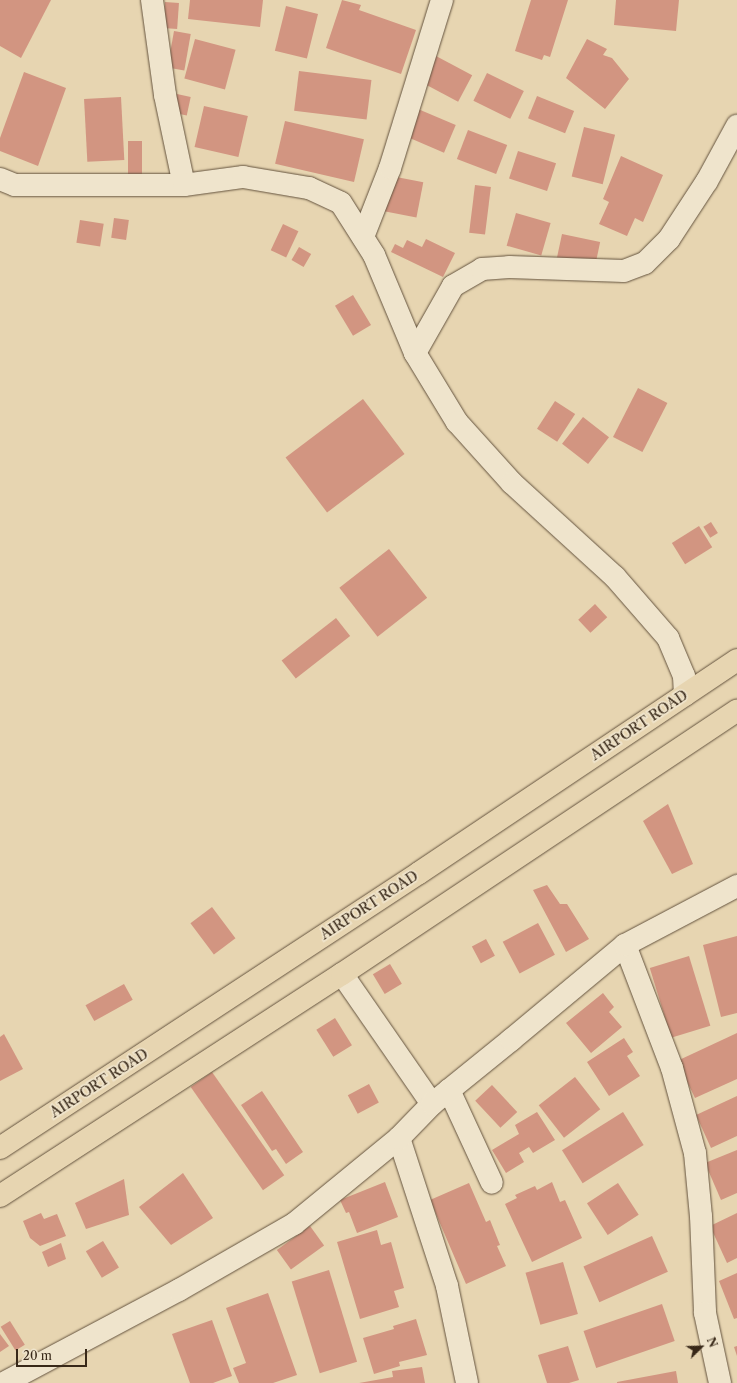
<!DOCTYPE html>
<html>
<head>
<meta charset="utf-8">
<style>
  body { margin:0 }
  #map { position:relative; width:737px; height:1383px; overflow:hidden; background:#e7d5b1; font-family:"Libre Caslon Text",serif }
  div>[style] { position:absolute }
  .building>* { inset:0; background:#d29581; transform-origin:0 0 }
  .roads { filter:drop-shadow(0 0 1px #64533e) drop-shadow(0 0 1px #64533e) }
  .minor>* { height:22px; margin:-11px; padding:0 11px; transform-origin:11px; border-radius:11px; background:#efe4cc }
  .major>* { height:22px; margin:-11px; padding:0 11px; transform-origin:11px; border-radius:11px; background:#e7d5b1 }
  span { translate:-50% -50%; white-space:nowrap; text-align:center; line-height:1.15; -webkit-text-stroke:3.5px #efe4cc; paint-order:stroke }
  .street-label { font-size:14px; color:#382818 }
  .north { position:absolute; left:681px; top:1327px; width:40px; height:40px; -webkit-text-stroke:3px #efe4cc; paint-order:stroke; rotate:67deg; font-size:11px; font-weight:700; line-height:16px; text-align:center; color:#382818 }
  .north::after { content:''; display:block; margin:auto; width:14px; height:18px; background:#382818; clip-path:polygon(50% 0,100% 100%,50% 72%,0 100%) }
  .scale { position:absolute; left:16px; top:1349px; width:71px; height:18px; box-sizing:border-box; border:2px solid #382818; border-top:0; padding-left:5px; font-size:12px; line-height:14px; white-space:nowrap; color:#382818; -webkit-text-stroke:3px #efe4cc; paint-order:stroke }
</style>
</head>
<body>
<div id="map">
  <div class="building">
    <div style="clip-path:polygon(0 0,51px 0,21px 58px,0 46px)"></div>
    <div style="clip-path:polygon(190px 0,263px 0,260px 27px,188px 19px)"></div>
    <div style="clip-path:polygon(342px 0,361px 5px,359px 10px,416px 30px,401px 74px,326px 48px)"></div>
    <div style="clip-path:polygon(531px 0,568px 0,550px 57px,544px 55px,542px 60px,515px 51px)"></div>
    <div style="clip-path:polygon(616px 0,679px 0,676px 31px,614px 25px)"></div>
    <div style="left:165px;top:2px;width:14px;height:26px;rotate:4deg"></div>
    <div style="left:286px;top:6px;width:33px;height:46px;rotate:14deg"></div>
    <div style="left:174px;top:31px;width:17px;height:37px;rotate:10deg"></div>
    <div style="left:195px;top:39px;width:42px;height:41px;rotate:15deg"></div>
    <div style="clip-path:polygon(587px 39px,607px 49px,603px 55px,612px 58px,629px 79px,605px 109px,566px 78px)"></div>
    <div style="left:436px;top:56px;width:41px;height:30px;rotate:28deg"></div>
    <div style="left:299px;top:71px;width:73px;height:40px;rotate:7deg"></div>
    <div style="clip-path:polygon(24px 72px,66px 88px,38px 166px,0 151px,0 138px)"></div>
    <div style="left:487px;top:73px;width:41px;height:31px;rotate:26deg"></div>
    <div style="left:177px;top:94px;width:14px;height:19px;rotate:12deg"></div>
    <div style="left:537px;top:96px;width:40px;height:24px;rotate:22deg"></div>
    <div style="left:121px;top:97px;width:63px;height:37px;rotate:87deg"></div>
    <div style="left:204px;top:106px;width:45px;height:42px;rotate:13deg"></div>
    <div style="left:418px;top:109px;width:41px;height:30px;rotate:23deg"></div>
    <div style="left:285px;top:121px;width:81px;height:44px;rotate:13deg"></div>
    <div style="left:584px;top:127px;width:32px;height:51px;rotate:14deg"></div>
    <div style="left:468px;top:130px;width:42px;height:31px;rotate:21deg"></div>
    <div style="left:128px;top:141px;width:14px;height:34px"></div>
    <div style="left:518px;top:151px;width:40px;height:29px;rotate:18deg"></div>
    <div style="clip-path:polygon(621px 156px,663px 175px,643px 222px,635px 218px,627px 236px,599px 224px,609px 202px,603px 199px)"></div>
    <div style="left:386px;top:175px;width:38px;height:36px;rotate:11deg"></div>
    <div style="left:475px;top:185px;width:16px;height:48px;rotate:7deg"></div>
    <div style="left:516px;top:213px;width:36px;height:34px;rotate:16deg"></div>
    <div style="left:114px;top:218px;width:15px;height:20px;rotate:8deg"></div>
    <div style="left:80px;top:220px;width:24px;height:23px;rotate:9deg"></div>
    <div style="left:283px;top:224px;width:17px;height:29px;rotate:25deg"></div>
    <div style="left:562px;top:234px;width:39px;height:36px;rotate:12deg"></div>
    <div style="clip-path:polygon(426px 239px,455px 253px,443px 277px,391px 252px,395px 244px,403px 248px,407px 240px,422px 247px)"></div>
    <div style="left:299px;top:247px;width:14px;height:15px;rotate:30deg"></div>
    <div style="left:353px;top:295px;width:35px;height:21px;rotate:59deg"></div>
    <div style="left:638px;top:388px;width:33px;height:55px;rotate:27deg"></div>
    <div style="left:363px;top:399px;width:69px;height:97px;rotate:53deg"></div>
    <div style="left:555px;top:401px;width:24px;height:33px;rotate:33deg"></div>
    <div style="left:583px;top:417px;width:33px;height:34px;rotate:38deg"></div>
    <div style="left:711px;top:522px;width:13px;height:9px;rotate:58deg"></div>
    <div style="left:699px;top:526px;width:25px;height:32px;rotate:58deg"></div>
    <div style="left:389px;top:549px;width:62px;height:63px;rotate:52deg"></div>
    <div style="left:595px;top:604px;width:18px;height:23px;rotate:47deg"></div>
    <div style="left:336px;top:618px;width:23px;height:69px;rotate:52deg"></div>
    <div style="clip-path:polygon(668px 804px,693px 864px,672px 874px,643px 821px)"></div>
    <div style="clip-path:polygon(547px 885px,560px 904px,567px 904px,589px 939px,566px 952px,533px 890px)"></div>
    <div style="left:212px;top:907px;width:39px;height:27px;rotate:53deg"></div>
    <div style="left:538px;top:923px;width:36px;height:40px;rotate:62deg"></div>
    <div style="clip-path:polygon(737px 936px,737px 1013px,721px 1017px,703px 945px)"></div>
    <div style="left:486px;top:939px;width:19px;height:16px;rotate:62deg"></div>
    <div style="left:689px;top:956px;width:73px;height:41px;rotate:73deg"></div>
    <div style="left:390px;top:964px;width:23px;height:20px;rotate:59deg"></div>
    <div style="left:124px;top:984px;width:18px;height:44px;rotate:61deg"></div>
    <div style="clip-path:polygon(603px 993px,614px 1007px,609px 1012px,622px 1027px,591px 1053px,566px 1023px)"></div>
    <div style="left:335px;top:1018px;width:32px;height:22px;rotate:58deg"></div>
    <div style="clip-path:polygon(737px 1033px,737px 1079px,695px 1098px,677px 1061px)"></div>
    <div style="clip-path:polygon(4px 1034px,23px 1069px,0 1081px,0 1037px)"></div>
    <div style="clip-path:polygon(624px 1038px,633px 1052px,627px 1056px,640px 1076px,609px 1096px,587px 1062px)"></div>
    <div style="left:212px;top:1072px;width:126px;height:26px;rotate:55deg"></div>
    <div style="left:575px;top:1077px;width:41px;height:46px;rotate:52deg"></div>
    <div style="left:369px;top:1084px;width:21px;height:24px;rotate:62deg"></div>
    <div style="left:492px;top:1085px;width:37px;height:23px;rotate:47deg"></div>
    <div style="clip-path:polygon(262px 1091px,303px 1152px,286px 1164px,276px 1149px,272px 1151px,241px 1105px)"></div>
    <div style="clip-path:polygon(737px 1096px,737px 1136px,711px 1148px,696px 1115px)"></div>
    <div style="clip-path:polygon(537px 1112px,555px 1140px,533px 1153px,529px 1147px,519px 1153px,524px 1162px,506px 1173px,492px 1150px,519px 1134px,515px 1125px)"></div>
    <div style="left:623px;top:1112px;width:39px;height:72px;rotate:58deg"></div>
    <div style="clip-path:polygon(737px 1150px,737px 1193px,721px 1200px,705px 1163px)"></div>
    <div style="clip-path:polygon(183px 1173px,213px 1218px,171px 1245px,139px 1207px)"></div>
    <div style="clip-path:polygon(124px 1179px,129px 1215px,86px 1229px,75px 1203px)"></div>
    <div style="clip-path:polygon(385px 1182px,398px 1217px,357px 1233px,349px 1212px,346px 1213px,340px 1200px)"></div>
    <div style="clip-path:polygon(552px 1182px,560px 1202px,565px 1200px,582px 1238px,532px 1262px,505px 1204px,517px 1198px,515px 1195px,535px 1186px,537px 1190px)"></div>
    <div style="clip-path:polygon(469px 1183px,486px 1222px,490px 1220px,500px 1245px,497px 1246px,506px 1266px,466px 1284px,430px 1200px)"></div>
    <div style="left:618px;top:1183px;width:38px;height:37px;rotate:57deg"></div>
    <div style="clip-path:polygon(41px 1213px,44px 1219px,57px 1214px,66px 1236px,40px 1246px,30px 1238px,23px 1221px)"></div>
    <div style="clip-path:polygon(737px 1213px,737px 1258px,727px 1263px,710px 1226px)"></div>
    <div style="left:310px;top:1226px;width:24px;height:41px;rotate:54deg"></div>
    <div style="clip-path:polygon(377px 1230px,381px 1245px,391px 1242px,404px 1288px,394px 1291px,399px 1307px,360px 1319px,337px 1242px)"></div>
    <div style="left:652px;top:1236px;width:39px;height:75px;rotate:66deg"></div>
    <div style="left:103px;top:1241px;width:31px;height:20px;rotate:59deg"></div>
    <div style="clip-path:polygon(61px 1243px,66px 1259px,48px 1267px,42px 1252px)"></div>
    <div style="left:563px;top:1262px;width:54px;height:39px;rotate:74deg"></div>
    <div style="left:329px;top:1270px;width:96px;height:39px;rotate:73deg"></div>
    <div style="clip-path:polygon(737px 1273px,737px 1318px,734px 1319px,719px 1281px)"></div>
    <div style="clip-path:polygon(268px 1293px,297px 1375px,273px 1383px,239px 1383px,233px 1368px,246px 1363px,226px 1308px)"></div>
    <div style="left:662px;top:1304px;width:39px;height:83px;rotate:71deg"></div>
    <div style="clip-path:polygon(416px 1319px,427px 1355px,399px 1362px,400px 1366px,374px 1374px,363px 1338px,394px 1329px,393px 1326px)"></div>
    <div style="clip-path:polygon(212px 1320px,232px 1376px,213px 1383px,190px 1383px,172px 1334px)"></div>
    <div style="left:10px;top:1321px;width:28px;height:11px;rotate:58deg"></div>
    <div style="clip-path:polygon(0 1334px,9px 1346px,0 1352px)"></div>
    <div style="clip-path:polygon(568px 1346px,579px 1380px,569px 1383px,547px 1383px,538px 1355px)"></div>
    <div style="clip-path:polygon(737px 1346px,737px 1356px,734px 1347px)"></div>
    <div style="clip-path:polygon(422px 1367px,425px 1383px,359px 1383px,393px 1377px,392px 1371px)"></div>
    <div style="clip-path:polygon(676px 1371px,678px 1383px,617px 1383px,617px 1382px)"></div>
  </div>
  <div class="roads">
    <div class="minor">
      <div style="left:152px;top:0;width:96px;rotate:82.2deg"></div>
      <div style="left:165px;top:95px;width:92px;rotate:78.1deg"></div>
      <div style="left:0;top:179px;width:16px;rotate:22deg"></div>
      <div style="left:15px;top:185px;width:169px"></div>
      <div style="left:184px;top:185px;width:60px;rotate:-7.7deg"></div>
      <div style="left:243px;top:177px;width:67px;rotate:9.5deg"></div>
      <div style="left:309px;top:188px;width:35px;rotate:25deg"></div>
      <div style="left:341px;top:203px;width:62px;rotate:57.6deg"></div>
      <div style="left:374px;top:255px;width:106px;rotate:67.3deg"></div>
      <div style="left:415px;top:353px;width:81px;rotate:58.7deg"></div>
      <div style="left:457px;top:422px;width:82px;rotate:48deg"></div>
      <div style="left:512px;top:483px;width:139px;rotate:42.4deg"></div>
      <div style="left:615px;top:577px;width:81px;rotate:49deg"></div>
      <div style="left:668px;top:638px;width:41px;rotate:67.2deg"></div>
      <div style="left:684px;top:676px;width:19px;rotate:87deg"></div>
      <div style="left:363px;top:237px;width:74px;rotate:-68.6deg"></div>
      <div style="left:390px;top:168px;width:176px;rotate:-72.8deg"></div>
      <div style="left:415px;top:353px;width:77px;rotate:-60.4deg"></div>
      <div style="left:453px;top:286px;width:34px;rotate:-30deg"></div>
      <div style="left:482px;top:269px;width:27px;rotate:-4deg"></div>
      <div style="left:509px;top:267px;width:115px;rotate:2deg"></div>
      <div style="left:624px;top:271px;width:22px;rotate:-21deg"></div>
      <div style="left:645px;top:263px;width:34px;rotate:-45deg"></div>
      <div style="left:669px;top:239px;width:69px;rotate:-56.8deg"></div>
      <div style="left:707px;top:181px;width:63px;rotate:-61.4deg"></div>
      <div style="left:625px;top:945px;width:132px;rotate:69.1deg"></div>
      <div style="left:672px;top:1068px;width:88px;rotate:74.9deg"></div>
      <div style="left:695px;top:1153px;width:63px;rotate:84.6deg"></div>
      <div style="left:701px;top:1216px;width:97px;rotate:87.6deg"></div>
      <div style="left:705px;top:1313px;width:72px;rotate:77.9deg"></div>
      <div style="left:342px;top:974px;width:158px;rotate:55.3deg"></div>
      <div style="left:449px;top:1090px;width:102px;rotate:65.2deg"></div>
      <div style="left:399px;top:1138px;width:156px;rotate:72deg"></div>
      <div style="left:447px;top:1286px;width:99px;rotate:78.3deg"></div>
      <div style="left:4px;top:1383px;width:198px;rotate:-28deg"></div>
      <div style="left:179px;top:1290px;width:133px;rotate:-29.9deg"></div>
      <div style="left:294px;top:1224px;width:136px;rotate:-39.3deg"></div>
      <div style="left:399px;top:1138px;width:47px;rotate:-45.9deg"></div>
      <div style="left:432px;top:1104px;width:102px;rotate:-39deg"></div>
      <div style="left:511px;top:1040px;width:148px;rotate:-39.8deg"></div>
      <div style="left:625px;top:945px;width:127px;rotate:-27.8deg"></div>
    </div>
    <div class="major">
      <div style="left:0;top:1148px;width:501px;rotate:-33.28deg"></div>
      <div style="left:419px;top:873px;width:383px;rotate:-33.8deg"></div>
      <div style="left:0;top:1196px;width:408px;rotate:-33deg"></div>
      <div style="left:342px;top:974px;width:475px;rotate:-33.7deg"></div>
    </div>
  </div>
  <div class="street-label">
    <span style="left:639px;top:725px;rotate:-34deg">AIRPORT ROAD</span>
    <span style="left:369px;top:905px;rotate:-33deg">AIRPORT ROAD</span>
    <span style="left:99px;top:1083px;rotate:-33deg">AIRPORT ROAD</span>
  </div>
  <div class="north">N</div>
  <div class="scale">20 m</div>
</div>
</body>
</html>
